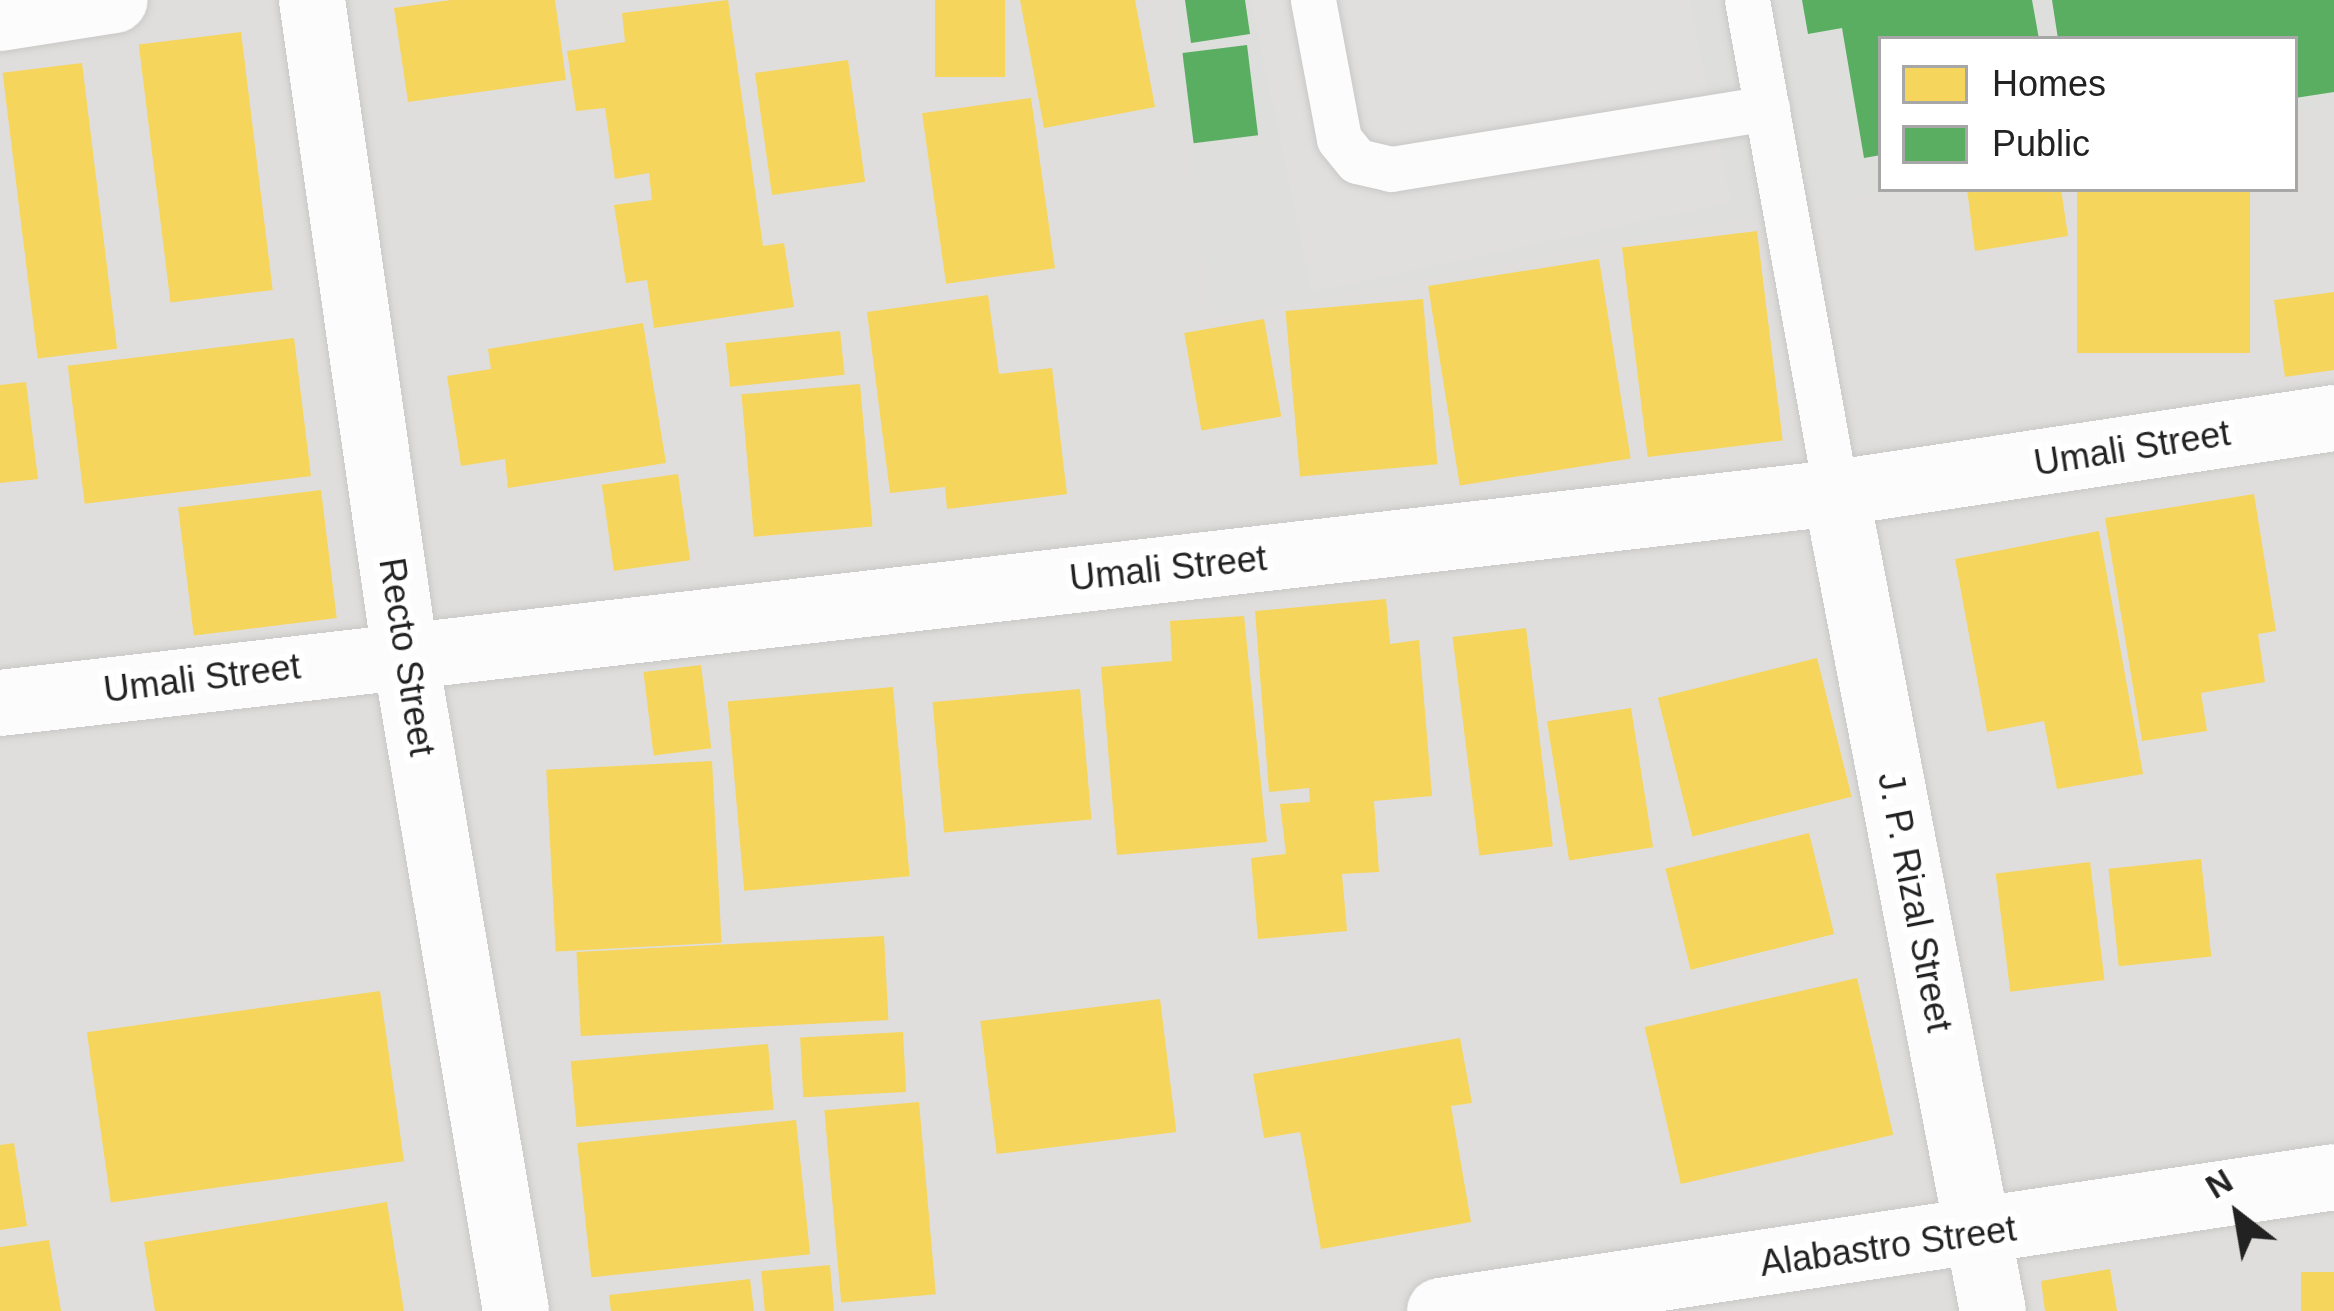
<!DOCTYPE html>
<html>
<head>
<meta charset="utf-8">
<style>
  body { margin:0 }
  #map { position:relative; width:2334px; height:1311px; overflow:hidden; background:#f0eeeb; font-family:Arial,sans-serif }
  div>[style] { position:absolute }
  .residential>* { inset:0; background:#dfdedc }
  .religious>* { inset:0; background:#dededc }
  .parking>* { inset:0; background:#e0dfde }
  .homes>* { inset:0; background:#f6d55c; transform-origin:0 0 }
  .public>* { inset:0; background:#5aae61; transform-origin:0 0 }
  .roads { filter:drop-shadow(0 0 3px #c9c8c7) drop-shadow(0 0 3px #c9c8c7) }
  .service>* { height:45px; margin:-22.5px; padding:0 22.5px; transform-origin:22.5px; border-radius:22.5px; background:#fdfcfc }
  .minor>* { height:66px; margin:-33px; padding:0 33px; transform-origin:33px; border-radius:33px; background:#fdfcfc }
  span { translate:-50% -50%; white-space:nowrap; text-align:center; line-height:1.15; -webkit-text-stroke:12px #fff; paint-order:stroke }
  .street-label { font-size:36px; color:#222 }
  .legend { position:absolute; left:1878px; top:36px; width:420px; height:156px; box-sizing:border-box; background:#fff; border:3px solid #a7a7a7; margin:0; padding:15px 21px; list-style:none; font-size:36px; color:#222 }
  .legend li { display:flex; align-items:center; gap:24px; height:60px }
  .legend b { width:60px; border:3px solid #a7a7a7 }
  .north { position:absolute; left:2178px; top:1155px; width:120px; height:120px; -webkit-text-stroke:9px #fff; paint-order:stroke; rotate:329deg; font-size:33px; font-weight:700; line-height:48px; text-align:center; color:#222 }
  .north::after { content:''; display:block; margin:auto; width:42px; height:54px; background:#222; clip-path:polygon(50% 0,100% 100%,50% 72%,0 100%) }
</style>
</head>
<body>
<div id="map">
  <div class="residential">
    <div style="clip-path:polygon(evenodd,0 0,2334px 0,2334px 1311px,0 1311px,0 0,1881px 39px,2295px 39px,2295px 189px,1881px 189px,1881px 39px)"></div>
  </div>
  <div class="religious">
    <div style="clip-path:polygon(1173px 0,2334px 0,2334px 105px,2295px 112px,2295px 39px,1881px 39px,1881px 189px,1893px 189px,1212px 319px)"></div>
  </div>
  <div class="parking">
    <div style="clip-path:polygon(1251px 0,1689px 0,1731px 202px,1312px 292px)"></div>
  </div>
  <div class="homes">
    <div style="clip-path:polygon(451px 0,555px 0,566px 80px,408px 102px,394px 8px)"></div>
    <div style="clip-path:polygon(728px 0,763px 246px,784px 243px,794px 307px,654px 328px,647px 280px,626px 283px,614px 205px,652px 200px,649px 173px,615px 179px,605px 108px,576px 111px,567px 51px,625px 42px,622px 13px)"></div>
    <div style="left:935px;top:0;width:70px;height:77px"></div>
    <div style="clip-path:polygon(1020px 0,1135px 0,1155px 107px,1044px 128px)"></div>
    <div style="left:241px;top:32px;width:260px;height:103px;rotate:83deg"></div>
    <div style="left:848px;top:60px;width:123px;height:94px;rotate:82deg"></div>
    <div style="left:82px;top:63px;width:288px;height:80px;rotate:83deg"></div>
    <div style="left:1031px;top:98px;width:172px;height:110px;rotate:82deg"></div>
    <div style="clip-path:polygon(1967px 189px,2061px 189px,2068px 236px,1975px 251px)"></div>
    <div style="left:2077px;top:189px;width:173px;height:164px"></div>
    <div style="left:1757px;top:231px;width:211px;height:136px;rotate:83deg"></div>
    <div style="left:1599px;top:259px;width:202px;height:173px;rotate:81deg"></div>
    <div style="clip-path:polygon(2334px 292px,2334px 370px,2285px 377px,2274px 300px)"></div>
    <div style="clip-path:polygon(988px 295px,999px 374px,1052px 368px,1067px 494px,947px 509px,945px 487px,890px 493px,867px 312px)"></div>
    <div style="left:1423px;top:299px;width:166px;height:138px;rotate:85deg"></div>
    <div style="left:1264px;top:319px;width:99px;height:81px;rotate:80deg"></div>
    <div style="clip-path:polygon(643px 323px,666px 463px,508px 488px,505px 459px,461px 466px,447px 376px,491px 369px,488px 349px)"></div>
    <div style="left:840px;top:331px;width:44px;height:115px;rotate:84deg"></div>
    <div style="left:294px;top:338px;width:139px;height:228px;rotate:83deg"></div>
    <div style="clip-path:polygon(26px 382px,38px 479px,0 483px,0 385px)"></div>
    <div style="left:860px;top:384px;width:143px;height:119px;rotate:85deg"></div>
    <div style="left:678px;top:474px;width:87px;height:77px;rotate:82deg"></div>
    <div style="left:321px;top:490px;width:129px;height:144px;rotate:83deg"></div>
    <div style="clip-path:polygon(2254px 494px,2276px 631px,2258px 634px,2265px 682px,2201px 693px,2207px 731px,2142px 741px,2105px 518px)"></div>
    <div style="clip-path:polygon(2099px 531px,2143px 774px,2057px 789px,2044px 721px,1987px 732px,1955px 559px)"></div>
    <div style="clip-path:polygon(1386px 599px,1390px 644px,1419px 640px,1432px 796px,1374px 801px,1379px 872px,1342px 874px,1347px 931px,1258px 939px,1251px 858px,1286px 854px,1280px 804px,1310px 802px,1309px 788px,1269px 792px,1255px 611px)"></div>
    <div style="clip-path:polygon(1244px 616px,1267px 842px,1117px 855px,1101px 667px,1172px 661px,1170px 621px)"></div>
    <div style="left:1526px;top:628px;width:220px;height:74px;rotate:83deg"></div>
    <div style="left:1817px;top:658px;width:143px;height:164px;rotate:76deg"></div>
    <div style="left:701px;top:665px;width:84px;height:58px;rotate:83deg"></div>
    <div style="left:893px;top:687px;width:190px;height:166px;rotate:85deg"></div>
    <div style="left:1080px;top:689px;width:131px;height:148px;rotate:85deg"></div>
    <div style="left:1631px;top:708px;width:141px;height:85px;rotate:81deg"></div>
    <div style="left:712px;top:761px;width:182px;height:166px;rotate:87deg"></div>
    <div style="left:1809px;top:833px;width:104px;height:148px;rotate:76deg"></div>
    <div style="left:2201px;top:859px;width:98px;height:93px;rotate:84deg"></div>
    <div style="left:2090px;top:862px;width:119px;height:95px;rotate:83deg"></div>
    <div style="left:884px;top:936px;width:84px;height:308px;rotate:87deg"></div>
    <div style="left:1857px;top:978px;width:161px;height:218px;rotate:77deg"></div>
    <div style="left:380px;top:991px;width:172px;height:296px;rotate:82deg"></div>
    <div style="left:1160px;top:999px;width:134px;height:181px;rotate:83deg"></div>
    <div style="left:903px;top:1032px;width:60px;height:103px;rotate:87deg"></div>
    <div style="clip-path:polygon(1460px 1038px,1472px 1103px,1451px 1106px,1471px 1222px,1321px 1249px,1300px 1132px,1264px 1138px,1253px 1074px)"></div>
    <div style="left:768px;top:1044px;width:66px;height:198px;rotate:85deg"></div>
    <div style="left:919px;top:1102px;width:193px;height:95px;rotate:85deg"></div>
    <div style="left:796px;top:1120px;width:135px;height:220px;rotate:84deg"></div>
    <div style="clip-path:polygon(14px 1143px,27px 1226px,0 1230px,0 1145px)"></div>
    <div style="clip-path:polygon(387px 1202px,404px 1311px,155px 1311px,144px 1242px)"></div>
    <div style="clip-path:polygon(49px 1240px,61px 1311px,0 1311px,0 1247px)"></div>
    <div style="left:830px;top:1265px;width:46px;height:69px;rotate:85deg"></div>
    <div style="clip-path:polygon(2110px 1269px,2117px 1311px,2045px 1311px,2041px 1281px)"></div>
    <div style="left:2334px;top:1272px;width:39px;height:33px;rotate:90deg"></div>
    <div style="clip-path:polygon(750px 1279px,754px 1311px,611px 1311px,609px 1295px)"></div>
  </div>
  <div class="public">
    <div style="clip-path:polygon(1185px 0,1245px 0,1250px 34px,1191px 43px)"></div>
    <div style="clip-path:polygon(1802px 0,2032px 0,2039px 39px,1881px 39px,1881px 155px,1864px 158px,1842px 28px,1808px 34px)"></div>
    <div style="clip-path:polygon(2052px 0,2334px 0,2334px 92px,2295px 98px,2295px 39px,2058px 39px)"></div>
    <div style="left:1247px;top:45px;width:91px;height:65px;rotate:83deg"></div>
  </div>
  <div class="roads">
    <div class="service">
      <div style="left:1313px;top:0;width:141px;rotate:79.4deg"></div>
      <div style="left:1339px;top:139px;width:28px;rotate:51deg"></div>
      <div style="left:1357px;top:161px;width:35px;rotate:13deg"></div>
      <div style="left:1391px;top:169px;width:381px;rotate:-9.2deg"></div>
      <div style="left:1747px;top:0;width:501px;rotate:79.77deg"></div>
    </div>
    <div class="minor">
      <div style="left:312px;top:0;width:661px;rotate:81.91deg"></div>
      <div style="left:405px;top:654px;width:666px;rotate:80.41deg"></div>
      <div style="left:0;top:18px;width:116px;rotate:-8.9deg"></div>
      <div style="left:1836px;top:493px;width:833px;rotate:79.14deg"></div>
      <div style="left:0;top:703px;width:1848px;rotate:-6.53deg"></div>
      <div style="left:1836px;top:493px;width:504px;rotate:-8.56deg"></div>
      <div style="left:1440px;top:1311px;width:904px;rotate:-8.52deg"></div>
    </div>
  </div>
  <div class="street-label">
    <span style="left:2132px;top:448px;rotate:-9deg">Umali Street</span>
    <span style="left:1168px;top:568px;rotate:-6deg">Umali Street</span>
    <span style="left:407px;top:657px;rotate:81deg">Recto Street</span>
    <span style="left:202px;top:678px;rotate:-7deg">Umali Street</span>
    <span style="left:1915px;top:902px;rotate:79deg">J. P. Rizal Street</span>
    <span style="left:1888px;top:1246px;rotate:-8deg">Alabastro Street</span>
  </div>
  <ul class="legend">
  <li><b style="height:33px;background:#f6d55c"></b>Homes</li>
  <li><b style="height:33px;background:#5aae61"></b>Public</li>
  </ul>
  <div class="north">N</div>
</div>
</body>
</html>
